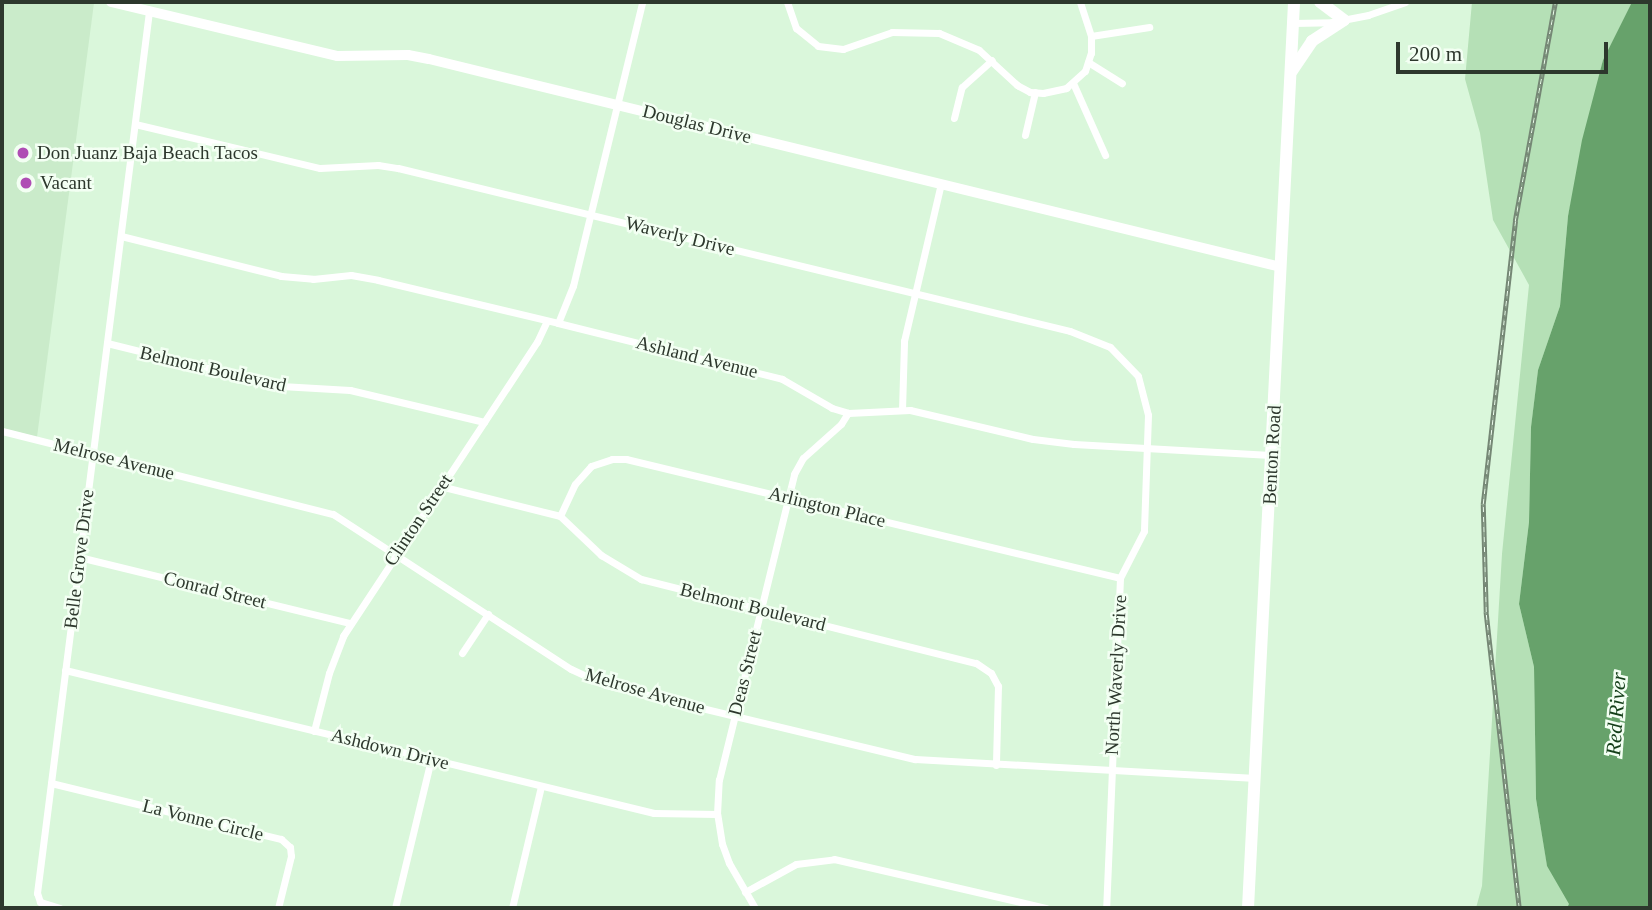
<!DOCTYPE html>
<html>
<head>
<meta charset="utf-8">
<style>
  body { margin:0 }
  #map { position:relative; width:1652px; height:910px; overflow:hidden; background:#daf7db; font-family:"Times New Roman",serif }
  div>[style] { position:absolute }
  .built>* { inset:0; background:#caebca }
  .green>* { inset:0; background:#b5e0b6 }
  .water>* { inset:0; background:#67a26b }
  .minor>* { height:7px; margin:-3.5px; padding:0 3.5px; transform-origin:3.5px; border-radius:3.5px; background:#fff }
  .tertiary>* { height:10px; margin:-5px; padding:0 5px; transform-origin:5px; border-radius:5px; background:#fff }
  .primary>* { height:12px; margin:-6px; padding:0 6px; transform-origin:6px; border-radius:6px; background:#fff }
  .rail>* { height:4.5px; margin-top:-2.25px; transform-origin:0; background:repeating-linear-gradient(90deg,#f3fff3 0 5px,#758775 0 10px); box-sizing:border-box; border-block:2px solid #758775 }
  .dots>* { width:19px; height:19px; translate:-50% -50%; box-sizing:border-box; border:4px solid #f3fff3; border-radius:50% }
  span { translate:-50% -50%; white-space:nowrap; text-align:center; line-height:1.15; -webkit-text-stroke:5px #f3fff3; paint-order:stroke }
  .street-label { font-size:19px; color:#2d382d }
  .poi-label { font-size:19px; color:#2d382d }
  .left { translate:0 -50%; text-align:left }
  .water-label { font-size:21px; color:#143f19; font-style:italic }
  .frame { position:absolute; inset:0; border:4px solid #2d382d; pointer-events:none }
  .scale { position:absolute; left:1396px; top:42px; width:212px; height:32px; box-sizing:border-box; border:4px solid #2d382d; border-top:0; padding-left:9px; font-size:21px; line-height:24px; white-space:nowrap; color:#2d382d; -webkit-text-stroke:5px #f3fff3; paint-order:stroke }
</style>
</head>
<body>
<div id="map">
  <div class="built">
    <div style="clip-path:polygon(2px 3px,94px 3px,37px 437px,2px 428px)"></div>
  </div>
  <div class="green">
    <div style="clip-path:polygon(1472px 2px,1632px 2px,1603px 60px,1568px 216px,1560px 306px,1538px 370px,1531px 428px,1529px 522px,1519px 604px,1534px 667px,1536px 799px,1547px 865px,1570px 904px,1567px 908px,1476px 908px,1482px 886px,1502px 554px,1529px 285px,1493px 220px,1480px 133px,1465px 79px)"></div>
  </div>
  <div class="water">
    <div style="clip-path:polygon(1632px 2px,1650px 2px,1650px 908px,1567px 908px,1569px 904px,1547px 866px,1536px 799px,1534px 667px,1519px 604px,1529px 522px,1531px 427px,1538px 370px,1560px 306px,1568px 216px,1582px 140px,1603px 60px)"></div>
  </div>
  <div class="minor">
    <div style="left:787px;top:2px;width:28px;rotate:71deg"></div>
    <div style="left:796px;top:28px;width:28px;rotate:39deg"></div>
    <div style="left:818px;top:46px;width:25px;rotate:7deg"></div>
    <div style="left:843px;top:49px;width:52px;rotate:-19.1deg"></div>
    <div style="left:892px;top:32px;width:47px;rotate:1.2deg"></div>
    <div style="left:939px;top:33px;width:43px;rotate:23deg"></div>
    <div style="left:979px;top:50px;width:52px;rotate:42.6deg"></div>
    <div style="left:1017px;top:85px;width:15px;rotate:28deg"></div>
    <div style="left:1030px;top:92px;width:13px;rotate:4deg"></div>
    <div style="left:1043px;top:93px;width:24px;rotate:-12deg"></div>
    <div style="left:1066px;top:88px;width:25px;rotate:-42deg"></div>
    <div style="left:1085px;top:71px;width:19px;rotate:-72deg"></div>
    <div style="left:1091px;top:53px;width:17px;rotate:-90deg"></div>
    <div style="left:1091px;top:36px;width:36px;rotate:-108deg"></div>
    <div style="left:1293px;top:23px;width:39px;rotate:-1deg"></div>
    <div style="left:1332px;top:22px;width:37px;rotate:-11deg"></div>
    <div style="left:1368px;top:15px;width:39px;rotate:-19deg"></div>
    <div style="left:1091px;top:36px;width:59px;rotate:-8.8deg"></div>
    <div style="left:1088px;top:62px;width:40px;rotate:32deg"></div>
    <div style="left:1073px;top:83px;width:79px;rotate:66deg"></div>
    <div style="left:954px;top:118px;width:32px;rotate:-76deg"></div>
    <div style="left:962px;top:87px;width:40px;rotate:-42deg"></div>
    <div style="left:135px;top:124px;width:190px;rotate:13.4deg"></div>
    <div style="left:320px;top:168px;width:58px;rotate:-3deg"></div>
    <div style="left:378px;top:165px;width:20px;rotate:9deg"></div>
    <div style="left:398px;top:168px;width:691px;rotate:13.63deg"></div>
    <div style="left:1070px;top:331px;width:43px;rotate:21.8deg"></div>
    <div style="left:1110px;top:347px;width:40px;rotate:46deg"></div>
    <div style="left:1138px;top:376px;width:40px;rotate:75.6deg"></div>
    <div style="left:1148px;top:415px;width:116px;rotate:92deg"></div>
    <div style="left:1144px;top:531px;width:53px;rotate:117.1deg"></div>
    <div style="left:1120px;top:578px;width:330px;rotate:92.4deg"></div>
    <div style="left:1025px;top:135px;width:44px;rotate:-76.9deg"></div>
    <div style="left:121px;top:236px;width:165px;rotate:14deg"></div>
    <div style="left:281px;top:276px;width:32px;rotate:5deg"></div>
    <div style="left:313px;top:279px;width:38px;rotate:-6deg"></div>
    <div style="left:351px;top:275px;width:27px;rotate:10deg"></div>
    <div style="left:378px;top:280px;width:185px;rotate:13.4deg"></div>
    <div style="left:558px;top:323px;width:231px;rotate:14deg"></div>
    <div style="left:782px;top:379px;width:58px;rotate:30.1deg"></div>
    <div style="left:832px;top:408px;width:17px;rotate:17deg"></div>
    <div style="left:848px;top:413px;width:62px;rotate:-2.8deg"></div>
    <div style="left:910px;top:410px;width:126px;rotate:13.3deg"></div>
    <div style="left:1033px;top:439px;width:41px;rotate:7deg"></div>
    <div style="left:1074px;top:444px;width:197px;rotate:3.2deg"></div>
    <div style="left:558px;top:323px;width:40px;rotate:-68deg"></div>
    <div style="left:573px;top:286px;width:292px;rotate:-76.3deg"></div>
    <div style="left:107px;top:343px;width:179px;rotate:13.9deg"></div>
    <div style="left:281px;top:386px;width:69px;rotate:3.3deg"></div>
    <div style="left:350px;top:390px;width:138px;rotate:13.4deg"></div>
    <div style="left:902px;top:410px;width:69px;rotate:-88.3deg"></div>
    <div style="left:904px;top:341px;width:162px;rotate:-76.8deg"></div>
    <div style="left:2px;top:431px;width:341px;rotate:14.1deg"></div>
    <div style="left:333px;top:514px;width:284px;rotate:33.1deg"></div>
    <div style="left:571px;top:669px;width:38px;rotate:25deg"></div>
    <div style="left:606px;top:685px;width:318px;rotate:13.5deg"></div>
    <div style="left:915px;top:759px;width:341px;rotate:3.2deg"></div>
    <div style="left:440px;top:486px;width:124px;rotate:14deg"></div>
    <div style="left:560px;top:516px;width:57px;rotate:43.6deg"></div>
    <div style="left:601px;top:555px;width:47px;rotate:31deg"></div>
    <div style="left:641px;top:579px;width:345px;rotate:14.1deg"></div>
    <div style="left:976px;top:663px;width:18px;rotate:34deg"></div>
    <div style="left:991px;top:673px;width:15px;rotate:62deg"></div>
    <div style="left:998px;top:686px;width:79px;rotate:91.5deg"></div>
    <div style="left:560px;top:516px;width:35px;rotate:-65deg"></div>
    <div style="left:575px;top:484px;width:24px;rotate:-48deg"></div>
    <div style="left:591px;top:466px;width:22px;rotate:-18deg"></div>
    <div style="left:612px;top:459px;width:14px"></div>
    <div style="left:626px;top:459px;width:508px;rotate:13.54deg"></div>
    <div style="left:79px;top:557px;width:279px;rotate:13.7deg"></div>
    <div style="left:462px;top:653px;width:47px;rotate:-56.3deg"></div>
    <div style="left:65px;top:670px;width:606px;rotate:13.65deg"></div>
    <div style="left:654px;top:813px;width:63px;rotate:0.9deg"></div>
    <div style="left:314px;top:731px;width:60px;rotate:-75.5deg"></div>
    <div style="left:329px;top:673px;width:40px;rotate:-69deg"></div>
    <div style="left:343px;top:636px;width:352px;rotate:-56.6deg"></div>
    <div style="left:537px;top:342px;width:23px;rotate:-65deg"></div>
    <div style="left:51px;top:783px;width:237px;rotate:13.7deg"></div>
    <div style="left:281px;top:839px;width:12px;rotate:42deg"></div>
    <div style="left:290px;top:847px;width:9px;rotate:84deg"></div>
    <div style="left:291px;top:856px;width:54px;rotate:104deg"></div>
    <div style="left:745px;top:892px;width:58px;rotate:-28.8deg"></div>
    <div style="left:796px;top:864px;width:38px;rotate:-7deg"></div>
    <div style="left:834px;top:859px;width:218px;rotate:13deg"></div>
    <div style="left:60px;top:908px;width:21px;rotate:-163deg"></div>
    <div style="left:40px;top:902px;width:9px;rotate:-108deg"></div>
    <div style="left:37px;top:893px;width:889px;rotate:-82.76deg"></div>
    <div style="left:395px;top:908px;width:153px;rotate:-76.4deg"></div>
    <div style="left:512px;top:908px;width:125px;rotate:-76.6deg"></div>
    <div style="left:755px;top:908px;width:52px;rotate:-120deg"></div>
    <div style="left:729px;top:863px;width:20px;rotate:-110deg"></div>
    <div style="left:722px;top:844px;width:30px;rotate:-99deg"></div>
    <div style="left:717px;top:814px;width:34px;rotate:-87deg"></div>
    <div style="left:719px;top:780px;width:315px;rotate:-76.2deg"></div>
    <div style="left:794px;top:474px;width:18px;rotate:-61deg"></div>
    <div style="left:803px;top:458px;width:51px;rotate:-41.8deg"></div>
    <div style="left:841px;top:424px;width:13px;rotate:-58deg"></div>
  </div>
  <div class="tertiary">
    <div style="left:111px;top:2px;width:232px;rotate:13.4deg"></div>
    <div style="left:337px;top:56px;width:71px;rotate:-0.8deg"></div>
    <div style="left:408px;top:55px;width:21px;rotate:11deg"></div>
    <div style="left:429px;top:59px;width:877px;rotate:13.72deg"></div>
  </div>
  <div class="primary">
    <div style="left:1292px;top:71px;width:36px;rotate:-56deg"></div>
    <div style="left:1312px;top:41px;width:38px;rotate:-33deg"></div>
    <div style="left:1344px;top:20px;width:30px;rotate:-143deg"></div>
    <div style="left:1248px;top:908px;width:907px;rotate:-87.09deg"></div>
  </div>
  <div class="rail">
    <div style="left:1519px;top:908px;width:298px;rotate:-96.4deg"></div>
    <div style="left:1486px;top:612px;width:108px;rotate:-91.6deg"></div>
    <div style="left:1483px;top:504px;width:285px;rotate:-83.5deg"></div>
    <div style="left:1515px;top:221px;width:223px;rotate:-79.6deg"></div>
  </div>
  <div class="dots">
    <div style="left:23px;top:153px;background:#af4db4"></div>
    <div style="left:26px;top:183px;background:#af4db4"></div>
  </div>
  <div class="street-label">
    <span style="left:697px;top:124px;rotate:14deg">Douglas Drive</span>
    <span style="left:680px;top:236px;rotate:14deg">Waverly Drive</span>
    <span style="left:697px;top:357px;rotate:14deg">Ashland Avenue</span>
    <span style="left:213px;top:369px;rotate:13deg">Belmont Boulevard</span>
    <span style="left:1272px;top:455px;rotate:-87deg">Benton Road</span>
    <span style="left:114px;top:459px;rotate:14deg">Melrose Avenue</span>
    <span style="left:827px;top:507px;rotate:14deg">Arlington Place</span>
    <span style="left:418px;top:520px;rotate:-56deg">Clinton Street</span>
    <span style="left:79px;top:559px;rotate:-83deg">Belle Grove Drive</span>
    <span style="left:215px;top:590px;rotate:14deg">Conrad Street</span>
    <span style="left:753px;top:607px;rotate:14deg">Belmont Boulevard</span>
    <span style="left:745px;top:673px;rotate:-76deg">Deas Street</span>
    <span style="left:1116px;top:675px;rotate:-87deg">North Waverly Drive</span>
    <span style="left:645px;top:691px;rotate:16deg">Melrose Avenue</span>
    <span style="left:390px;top:749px;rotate:14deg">Ashdown Drive</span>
    <span style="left:203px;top:820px;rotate:14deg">La Vonne Circle</span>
  </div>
  <div class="poi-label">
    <span class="left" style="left:37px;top:153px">Don Juanz Baja Beach Tacos</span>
    <span class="left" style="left:40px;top:183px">Vacant</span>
  </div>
  <div class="water-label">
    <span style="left:1616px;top:714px;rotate:-86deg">Red River</span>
  </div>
  <div class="frame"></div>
  <div class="scale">200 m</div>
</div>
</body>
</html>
